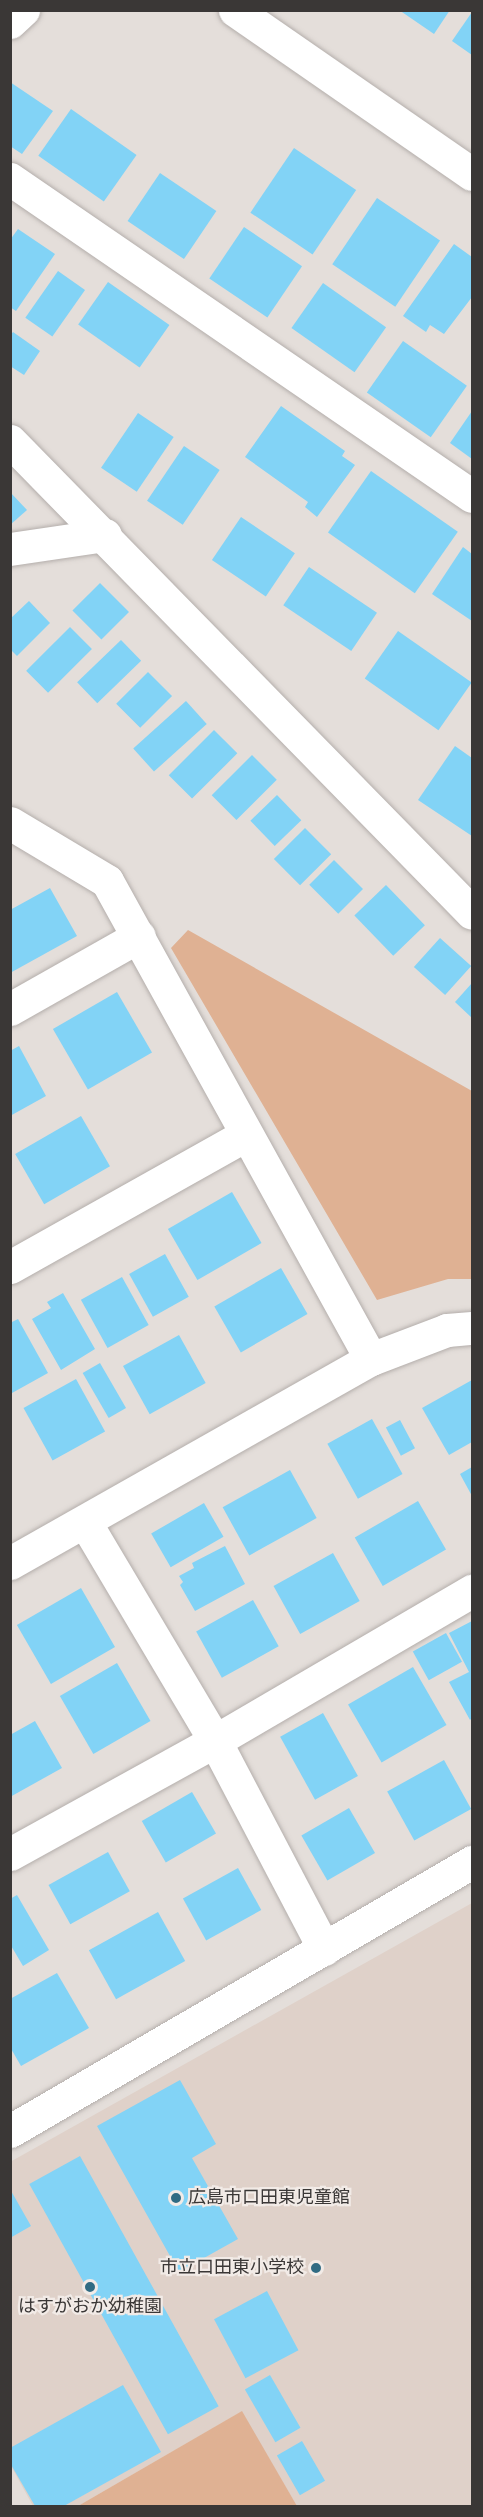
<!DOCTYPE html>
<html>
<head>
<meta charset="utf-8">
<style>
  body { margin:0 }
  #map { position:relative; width:483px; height:2517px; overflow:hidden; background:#e4deda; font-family:"Source Sans 3","Noto Sans JP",sans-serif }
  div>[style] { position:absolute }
  .built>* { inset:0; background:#dfd1c9 }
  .green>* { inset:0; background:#dfb193 }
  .building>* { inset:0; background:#82d3f6; transform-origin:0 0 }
  .roads { filter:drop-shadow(0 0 2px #b4aeab) drop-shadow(0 0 2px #b4aeab) }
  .minor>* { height:33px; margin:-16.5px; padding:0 16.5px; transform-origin:16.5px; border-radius:16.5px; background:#fff }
  .tertiary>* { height:33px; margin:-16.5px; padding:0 16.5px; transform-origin:16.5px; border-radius:16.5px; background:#fff }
  .dots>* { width:16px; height:16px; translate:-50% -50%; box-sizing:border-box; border:3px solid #f2ebe7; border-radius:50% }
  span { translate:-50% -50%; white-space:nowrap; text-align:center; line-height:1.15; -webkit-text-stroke:4.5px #f2ebe7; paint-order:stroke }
  .poi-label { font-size:18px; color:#3a3736 }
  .left { translate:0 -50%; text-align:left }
  .right { translate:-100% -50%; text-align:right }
  .frame { position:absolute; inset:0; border:12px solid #3a3736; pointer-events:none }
</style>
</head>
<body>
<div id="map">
  <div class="built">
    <div style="clip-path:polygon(472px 1903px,472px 2506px,297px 2506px,241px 2412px,78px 2506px,33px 2506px,11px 2466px,10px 2162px)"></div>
  </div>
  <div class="green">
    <div style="clip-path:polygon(188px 930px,472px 1091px,472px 1279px,448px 1279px,377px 1300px,171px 948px)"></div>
    <div style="clip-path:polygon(242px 2411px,297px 2506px,78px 2506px)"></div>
  </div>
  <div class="building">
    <div style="clip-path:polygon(399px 10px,450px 10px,434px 34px)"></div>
    <div style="clip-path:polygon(472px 12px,472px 55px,452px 41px)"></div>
    <div style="clip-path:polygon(10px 82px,53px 111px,22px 154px,10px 146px)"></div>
    <div style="left:71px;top:109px;width:80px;height:57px;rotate:35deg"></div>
    <div style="left:294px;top:148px;width:75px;height:78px;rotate:34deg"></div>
    <div style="left:160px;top:173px;width:68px;height:58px;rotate:34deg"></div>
    <div style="left:377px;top:198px;width:76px;height:80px;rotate:34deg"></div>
    <div style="left:244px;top:227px;width:70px;height:62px;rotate:34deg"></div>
    <div style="clip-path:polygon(18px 229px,55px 254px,16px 311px,10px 307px,10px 240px)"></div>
    <div style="clip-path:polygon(454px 244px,472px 257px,472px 297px,444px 334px,430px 325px,426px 332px,403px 316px)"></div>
    <div style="left:58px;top:271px;width:33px;height:57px;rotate:35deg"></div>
    <div style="left:108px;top:282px;width:75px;height:52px;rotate:35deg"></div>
    <div style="left:323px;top:283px;width:77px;height:55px;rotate:35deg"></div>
    <div style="clip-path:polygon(13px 332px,40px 351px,24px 375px,10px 366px,10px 336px)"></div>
    <div style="left:403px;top:341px;width:78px;height:63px;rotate:35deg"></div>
    <div style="clip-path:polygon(281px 406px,345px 451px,342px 456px,355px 465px,317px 517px,305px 507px,308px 502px,245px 457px)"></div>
    <div style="clip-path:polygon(472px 411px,472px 459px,450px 443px)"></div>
    <div style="left:138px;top:413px;width:43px;height:66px;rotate:34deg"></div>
    <div style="left:184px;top:446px;width:43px;height:66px;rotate:34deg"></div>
    <div style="left:371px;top:471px;width:106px;height:75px;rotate:35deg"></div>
    <div style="clip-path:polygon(10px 492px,27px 510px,10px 525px)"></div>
    <div style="left:241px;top:517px;width:65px;height:52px;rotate:34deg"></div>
    <div style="clip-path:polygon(463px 547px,472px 554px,472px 621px,432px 594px)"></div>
    <div style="left:309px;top:567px;width:82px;height:46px;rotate:34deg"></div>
    <div style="left:100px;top:583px;width:41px;height:39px;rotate:45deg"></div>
    <div style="clip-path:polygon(29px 601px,50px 623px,17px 656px,10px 649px,10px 619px)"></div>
    <div style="left:70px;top:627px;width:31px;height:62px;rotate:45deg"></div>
    <div style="left:398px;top:631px;width:90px;height:58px;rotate:35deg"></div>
    <div style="left:121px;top:640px;width:29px;height:61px;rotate:46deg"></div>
    <div style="left:148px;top:672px;width:34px;height:45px;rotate:45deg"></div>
    <div style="left:186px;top:701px;width:31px;height:71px;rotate:48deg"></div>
    <div style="left:214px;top:730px;width:33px;height:64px;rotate:45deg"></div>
    <div style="clip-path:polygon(455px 746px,472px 758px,472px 836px,418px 800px)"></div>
    <div style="left:252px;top:755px;width:35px;height:57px;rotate:45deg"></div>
    <div style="left:277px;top:795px;width:35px;height:37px;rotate:46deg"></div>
    <div style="left:305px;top:828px;width:37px;height:44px;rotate:45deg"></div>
    <div style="left:334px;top:860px;width:41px;height:35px;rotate:45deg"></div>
    <div style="left:386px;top:885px;width:56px;height:44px;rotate:46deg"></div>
    <div style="clip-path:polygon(50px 888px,77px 936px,10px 973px,10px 910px)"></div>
    <div style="left:440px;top:938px;width:42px;height:39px;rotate:42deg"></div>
    <div style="clip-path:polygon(472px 983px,472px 1018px,455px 1002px)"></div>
    <div style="left:117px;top:992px;width:70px;height:74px;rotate:60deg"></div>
    <div style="clip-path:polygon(19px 1046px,46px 1096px,10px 1116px,10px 1051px)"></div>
    <div style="left:81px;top:1116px;width:58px;height:76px;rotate:60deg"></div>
    <div style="left:232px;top:1192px;width:59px;height:74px;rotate:60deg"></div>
    <div style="left:165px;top:1254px;width:49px;height:41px;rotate:61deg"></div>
    <div style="left:281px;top:1268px;width:53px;height:77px;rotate:60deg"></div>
    <div style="left:122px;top:1277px;width:55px;height:47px;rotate:61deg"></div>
    <div style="clip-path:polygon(63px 1293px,95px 1349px,61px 1370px,32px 1319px,51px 1308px,47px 1302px)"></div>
    <div style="clip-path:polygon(18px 1319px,48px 1373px,12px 1393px,10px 1323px)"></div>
    <div style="left:179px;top:1335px;width:55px;height:64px;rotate:61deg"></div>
    <div style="left:100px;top:1363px;width:52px;height:20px;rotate:60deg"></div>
    <div style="left:76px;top:1379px;width:60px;height:60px;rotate:61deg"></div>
    <div style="clip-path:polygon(472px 1380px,472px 1442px,449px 1455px,422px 1408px)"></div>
    <div style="left:372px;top:1419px;width:63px;height:51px;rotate:61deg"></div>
    <div style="left:400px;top:1420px;width:32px;height:16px;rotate:62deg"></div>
    <div style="clip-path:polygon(472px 1467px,472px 1496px,460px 1474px)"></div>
    <div style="left:290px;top:1470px;width:55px;height:77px;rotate:61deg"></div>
    <div style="left:418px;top:1501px;width:56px;height:73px;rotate:60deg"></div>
    <div style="left:204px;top:1503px;width:39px;height:61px;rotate:60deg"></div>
    <div style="clip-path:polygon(225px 1546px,245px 1584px,195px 1611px,180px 1585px,183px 1582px,179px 1576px,194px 1568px,192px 1563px)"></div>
    <div style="left:333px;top:1553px;width:55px;height:68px;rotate:61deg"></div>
    <div style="left:81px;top:1588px;width:68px;height:74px;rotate:60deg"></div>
    <div style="left:253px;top:1600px;width:53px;height:65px;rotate:61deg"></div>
    <div style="clip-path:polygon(472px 1621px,472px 1718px,470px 1720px,449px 1682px,469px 1672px,449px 1633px)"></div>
    <div style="left:446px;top:1633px;width:33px;height:38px;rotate:61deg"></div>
    <div style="left:117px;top:1663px;width:67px;height:66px;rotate:60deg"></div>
    <div style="left:413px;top:1667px;width:67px;height:75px;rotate:60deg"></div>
    <div style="left:323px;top:1713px;width:72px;height:49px;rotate:61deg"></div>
    <div style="clip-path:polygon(35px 1721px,62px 1768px,10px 1797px,10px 1735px)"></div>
    <div style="left:444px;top:1760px;width:56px;height:65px;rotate:61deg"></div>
    <div style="left:192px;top:1792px;width:48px;height:58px;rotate:60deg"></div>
    <div style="left:349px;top:1808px;width:52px;height:55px;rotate:60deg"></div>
    <div style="left:108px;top:1852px;width:45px;height:68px;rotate:61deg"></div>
    <div style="left:238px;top:1868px;width:48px;height:63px;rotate:61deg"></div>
    <div style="clip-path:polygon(17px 1895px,49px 1950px,23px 1966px,10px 1944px,10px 1899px)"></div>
    <div style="left:158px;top:1912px;width:56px;height:79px;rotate:61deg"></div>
    <div style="clip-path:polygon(57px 1973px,89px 2028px,21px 2066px,10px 2047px,10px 1999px)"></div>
    <div style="clip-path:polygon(180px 2080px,216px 2144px,192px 2158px,238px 2239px,179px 2272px,97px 2126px)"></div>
    <div style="left:80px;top:2156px;width:286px;height:58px;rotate:61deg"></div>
    <div style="clip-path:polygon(10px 2189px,31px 2226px,10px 2238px)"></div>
    <div style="left:267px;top:2291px;width:67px;height:60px;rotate:62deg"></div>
    <div style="left:270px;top:2375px;width:61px;height:29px;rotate:60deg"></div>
    <div style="clip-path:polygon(123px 2385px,161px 2452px,64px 2506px,35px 2506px,10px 2463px,10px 2448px)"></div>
    <div style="left:302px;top:2441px;width:46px;height:29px;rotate:60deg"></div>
  </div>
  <div class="roads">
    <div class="minor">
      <div style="left:235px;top:10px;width:288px;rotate:34.7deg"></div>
      <div style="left:10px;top:22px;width:18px;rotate:-43deg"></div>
      <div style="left:10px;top:179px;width:560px;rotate:34.46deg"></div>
      <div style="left:10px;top:441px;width:660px;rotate:45.61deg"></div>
      <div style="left:10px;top:549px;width:96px;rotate:-8.4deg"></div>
      <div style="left:10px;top:823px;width:113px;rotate:30.9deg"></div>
      <div style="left:107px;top:881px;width:546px;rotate:61.09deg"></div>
      <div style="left:10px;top:1009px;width:148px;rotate:-29.5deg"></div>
      <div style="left:10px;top:1267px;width:270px;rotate:-29.3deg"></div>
      <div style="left:85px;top:1522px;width:255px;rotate:59.3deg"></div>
      <div style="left:215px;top:1741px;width:235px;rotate:62.3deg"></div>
      <div style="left:10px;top:1854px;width:234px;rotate:-28.9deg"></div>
      <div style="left:215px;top:1741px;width:298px;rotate:-30.3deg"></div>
    </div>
    <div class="tertiary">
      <div style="left:10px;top:1563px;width:415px;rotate:-29.5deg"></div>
      <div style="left:371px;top:1359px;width:81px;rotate:-20.9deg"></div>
      <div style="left:447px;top:1330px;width:25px;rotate:-5deg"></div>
      <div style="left:10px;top:2131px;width:535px;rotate:-30.21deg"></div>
    </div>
  </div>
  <div class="dots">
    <div style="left:176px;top:2198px;background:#306b83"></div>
    <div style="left:316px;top:2268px;background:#306b83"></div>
    <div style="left:90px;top:2287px;background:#306b83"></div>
  </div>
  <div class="poi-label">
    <span class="left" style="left:188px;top:2198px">広島市口田東児童館</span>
    <span class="right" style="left:304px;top:2268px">市立口田東小学校</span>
    <span style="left:90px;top:2307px">はすがおか幼稚園</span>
  </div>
  <div class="frame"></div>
</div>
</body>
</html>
